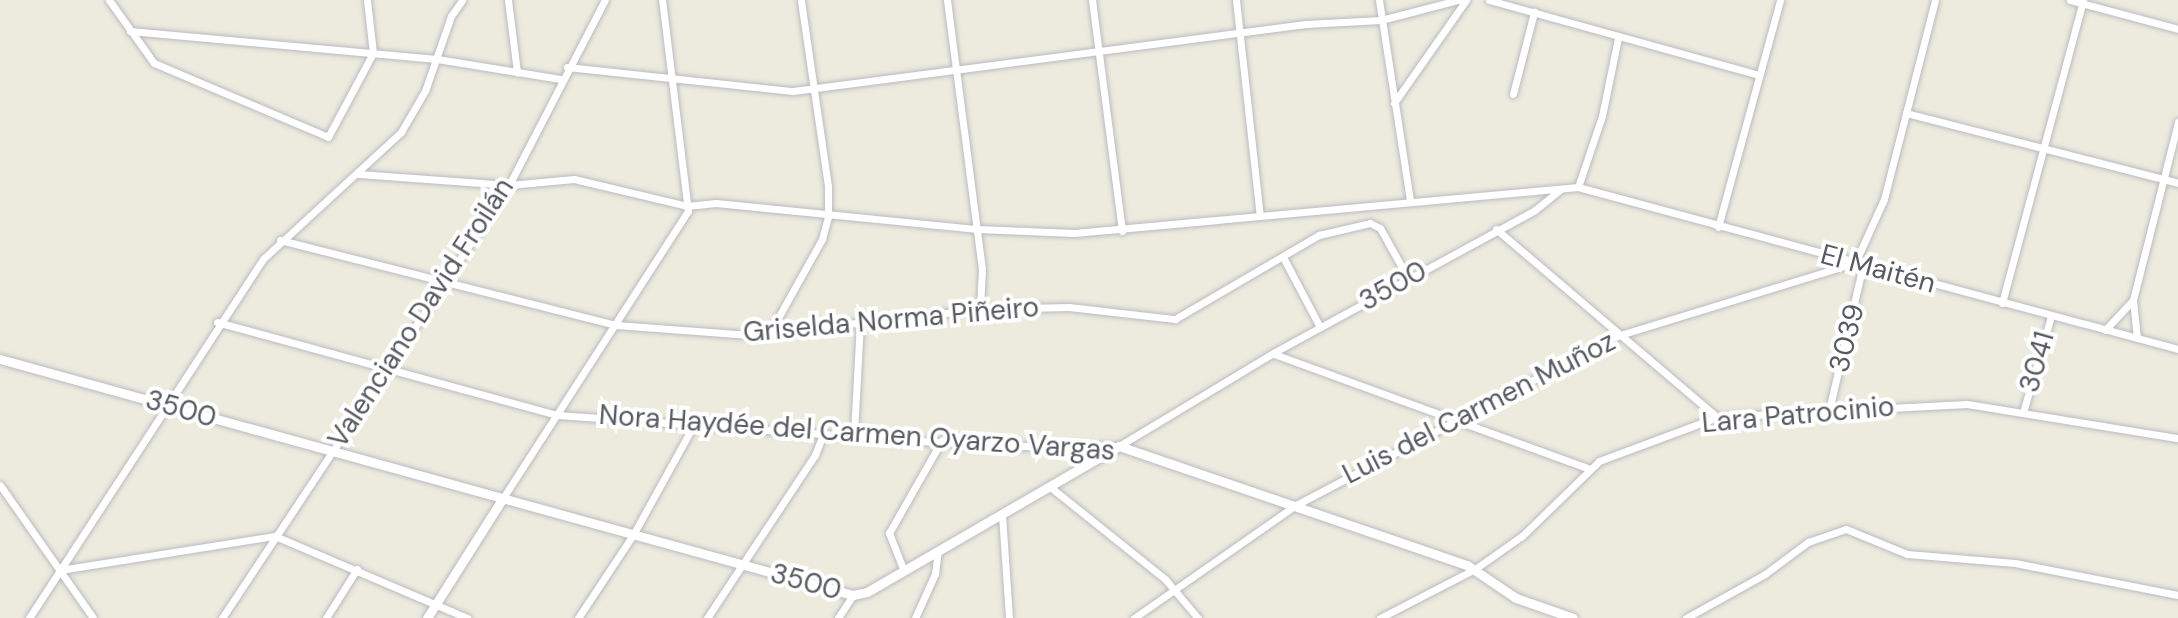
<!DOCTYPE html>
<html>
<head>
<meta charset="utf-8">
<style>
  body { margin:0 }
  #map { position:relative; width:2178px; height:618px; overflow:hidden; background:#edebde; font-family:"DM Sans",sans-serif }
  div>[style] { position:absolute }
  .roads { filter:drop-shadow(0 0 2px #b9bbc2) drop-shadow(0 0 2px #b9bbc2) }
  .minor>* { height:7px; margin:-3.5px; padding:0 3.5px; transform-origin:3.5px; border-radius:3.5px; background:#fff }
  .tertiary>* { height:9px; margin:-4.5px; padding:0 4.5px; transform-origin:4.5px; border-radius:4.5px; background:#fff }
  span { translate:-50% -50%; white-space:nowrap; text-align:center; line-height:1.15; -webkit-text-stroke:8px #fff; paint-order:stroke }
  .street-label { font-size:28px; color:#575b61 }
</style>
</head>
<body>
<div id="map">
  <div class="roads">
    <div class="minor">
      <div style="left:109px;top:0;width:77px;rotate:54.5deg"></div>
      <div style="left:154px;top:63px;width:189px;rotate:23deg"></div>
      <div style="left:328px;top:137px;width:95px;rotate:-61.8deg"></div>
      <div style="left:373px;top:53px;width:53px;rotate:-96.5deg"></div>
      <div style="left:508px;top:0;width:73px;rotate:82.9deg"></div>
      <div style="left:947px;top:0;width:271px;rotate:82.6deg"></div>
      <div style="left:982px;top:269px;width:40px;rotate:92.9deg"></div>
      <div style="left:1092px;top:0;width:233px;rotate:82.6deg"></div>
      <div style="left:1236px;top:0;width:217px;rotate:83.7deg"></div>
      <div style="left:1379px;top:0;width:203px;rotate:81.2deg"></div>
      <div style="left:1489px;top:0;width:277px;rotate:15.5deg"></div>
      <div style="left:2070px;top:0;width:112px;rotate:15deg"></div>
      <div style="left:130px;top:31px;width:308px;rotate:5.2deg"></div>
      <div style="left:437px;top:59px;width:125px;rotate:9.2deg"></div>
      <div style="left:567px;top:67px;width:227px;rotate:6.1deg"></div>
      <div style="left:793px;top:91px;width:517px;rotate:-7.44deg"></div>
      <div style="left:1306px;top:24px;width:75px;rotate:-3.1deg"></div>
      <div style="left:1381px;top:20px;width:80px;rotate:-14.6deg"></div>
      <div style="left:1513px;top:94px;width:85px;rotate:-75.6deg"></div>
      <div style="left:1394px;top:103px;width:126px;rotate:-55deg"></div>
      <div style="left:1906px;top:113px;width:281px;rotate:14.4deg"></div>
      <div style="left:359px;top:174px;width:150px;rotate:4.2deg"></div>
      <div style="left:509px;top:185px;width:65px;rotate:-5.3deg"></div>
      <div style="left:574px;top:179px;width:116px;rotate:13.4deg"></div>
      <div style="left:687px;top:206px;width:29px;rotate:-6deg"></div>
      <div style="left:716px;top:203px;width:263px;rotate:5.7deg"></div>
      <div style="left:978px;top:229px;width:96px;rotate:2.4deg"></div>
      <div style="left:1074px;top:233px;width:506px;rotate:-5.21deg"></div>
      <div style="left:1578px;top:187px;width:621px;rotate:15.11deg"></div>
      <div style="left:1578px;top:187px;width:75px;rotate:-71.3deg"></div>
      <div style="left:1602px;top:116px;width:80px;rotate:-78.4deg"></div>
      <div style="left:1718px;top:227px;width:235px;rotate:-74.7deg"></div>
      <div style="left:1496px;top:229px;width:290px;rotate:40.4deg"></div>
      <div style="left:280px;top:240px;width:347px;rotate:14.2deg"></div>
      <div style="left:616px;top:325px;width:134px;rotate:4.3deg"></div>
      <div style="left:750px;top:335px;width:231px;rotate:-6.4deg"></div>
      <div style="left:980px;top:309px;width:89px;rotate:-1.3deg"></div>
      <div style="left:1069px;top:307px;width:107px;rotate:6.5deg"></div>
      <div style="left:1175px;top:319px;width:167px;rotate:-30.3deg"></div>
      <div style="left:1319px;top:235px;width:52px;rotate:-13.2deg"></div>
      <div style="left:1370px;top:223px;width:11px;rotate:27deg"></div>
      <div style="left:1380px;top:228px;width:57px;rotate:60.8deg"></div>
      <div style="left:1284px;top:259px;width:77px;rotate:62.1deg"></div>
      <div style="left:2002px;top:303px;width:314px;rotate:-75deg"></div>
      <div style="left:217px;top:322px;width:353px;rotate:15.3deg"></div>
      <div style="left:558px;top:415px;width:438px;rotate:4.1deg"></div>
      <div style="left:995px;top:446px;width:124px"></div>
      <div style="left:1119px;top:446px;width:180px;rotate:-31.1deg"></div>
      <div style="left:1273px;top:353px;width:298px;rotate:-28.6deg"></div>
      <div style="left:1535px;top:210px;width:32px;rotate:-39deg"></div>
      <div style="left:2105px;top:330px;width:41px;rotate:-47deg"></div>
      <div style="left:769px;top:334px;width:109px;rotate:-60.8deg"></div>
      <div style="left:822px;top:239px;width:23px;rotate:-75deg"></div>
      <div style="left:828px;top:217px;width:31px;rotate:-90deg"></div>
      <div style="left:828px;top:186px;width:188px;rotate:-98.3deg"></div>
      <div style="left:2137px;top:338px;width:38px;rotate:-96deg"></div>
      <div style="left:2133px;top:300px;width:184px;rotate:-75.8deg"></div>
      <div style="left:1274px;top:354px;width:333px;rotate:20deg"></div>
      <div style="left:2024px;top:409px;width:97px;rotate:-73.8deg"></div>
      <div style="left:1829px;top:410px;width:149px;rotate:-76.8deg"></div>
      <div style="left:854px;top:433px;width:111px;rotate:-86.9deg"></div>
      <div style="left:0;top:485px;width:162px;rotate:55deg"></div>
      <div style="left:1049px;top:486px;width:149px;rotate:38.7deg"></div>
      <div style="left:1165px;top:579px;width:51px;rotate:49.8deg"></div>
      <div style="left:503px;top:498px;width:341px;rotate:-57.2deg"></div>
      <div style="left:688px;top:211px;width:213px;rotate:-97deg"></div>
      <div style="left:1002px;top:515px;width:103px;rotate:86.1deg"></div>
      <div style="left:60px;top:570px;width:218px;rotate:-9deg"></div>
      <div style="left:275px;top:536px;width:209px;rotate:23.1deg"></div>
      <div style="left:904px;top:571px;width:41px;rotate:-111.5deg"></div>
      <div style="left:889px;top:533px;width:107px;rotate:-60.3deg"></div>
      <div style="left:29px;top:618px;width:429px;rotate:-56.9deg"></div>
      <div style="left:263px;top:259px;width:188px;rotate:-42.6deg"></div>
      <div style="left:401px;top:132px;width:48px;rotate:-59.7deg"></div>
      <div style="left:425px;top:91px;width:79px;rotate:-70.9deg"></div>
      <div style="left:451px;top:16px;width:19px;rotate:-55deg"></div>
      <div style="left:222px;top:618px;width:519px;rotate:-56.46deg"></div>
      <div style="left:509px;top:185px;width:208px;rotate:-62.6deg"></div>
      <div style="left:326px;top:618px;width:58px;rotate:-57.7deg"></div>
      <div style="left:578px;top:618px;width:100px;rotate:-56.5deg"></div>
      <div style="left:633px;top:535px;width:130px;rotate:-61.1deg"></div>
      <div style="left:707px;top:618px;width:196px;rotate:-56.5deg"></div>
      <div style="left:815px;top:455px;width:22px;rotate:-69deg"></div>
      <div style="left:838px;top:618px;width:27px;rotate:-57deg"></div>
      <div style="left:915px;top:618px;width:48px;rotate:-65.6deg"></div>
      <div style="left:935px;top:574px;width:23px;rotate:-83deg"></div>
      <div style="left:1134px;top:618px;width:198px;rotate:-34.9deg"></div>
      <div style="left:1296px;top:505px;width:363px;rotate:-27.8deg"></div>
      <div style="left:1617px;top:336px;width:249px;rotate:-17.1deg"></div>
      <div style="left:1855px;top:263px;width:70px;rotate:-65.6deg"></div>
      <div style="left:1884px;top:199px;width:205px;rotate:-75.6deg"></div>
      <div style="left:1380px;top:618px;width:107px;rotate:-27.3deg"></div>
      <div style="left:1475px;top:569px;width:57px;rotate:-35.1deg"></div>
      <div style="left:1522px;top:536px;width:107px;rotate:-44.2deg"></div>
      <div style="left:1599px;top:461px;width:126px;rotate:-20.4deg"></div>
      <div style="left:1717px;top:417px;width:250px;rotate:-3deg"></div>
      <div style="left:1967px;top:404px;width:214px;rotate:9.2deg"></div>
      <div style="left:1686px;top:618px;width:90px;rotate:-29.1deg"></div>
      <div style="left:1765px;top:574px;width:54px;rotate:-36.7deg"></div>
      <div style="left:1808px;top:542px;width:40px;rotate:-18.9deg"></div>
      <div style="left:1846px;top:529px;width:66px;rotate:22.3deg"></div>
      <div style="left:1907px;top:554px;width:108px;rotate:4.8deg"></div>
      <div style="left:2015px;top:563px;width:166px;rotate:11.1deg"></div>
    </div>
    <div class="tertiary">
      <div style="left:0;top:359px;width:885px;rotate:15.47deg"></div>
      <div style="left:853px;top:595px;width:14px;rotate:-12deg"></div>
      <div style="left:867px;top:592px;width:291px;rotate:-30.1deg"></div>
      <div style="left:1119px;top:446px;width:368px;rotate:18.9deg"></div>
      <div style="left:1467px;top:565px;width:59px;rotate:34deg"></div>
      <div style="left:1516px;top:598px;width:60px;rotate:19.3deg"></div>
      <div style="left:427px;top:618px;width:142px;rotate:-57.7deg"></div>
    </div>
  </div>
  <div class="street-label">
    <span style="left:1878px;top:269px;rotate:15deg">El Maitén</span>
    <span style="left:1393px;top:286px;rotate:-29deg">3500</span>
    <span style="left:421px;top:313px;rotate:-57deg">Valenciano David Froilán</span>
    <span style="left:891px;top:320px;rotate:-5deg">Griselda Norma Piñeiro</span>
    <span style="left:1847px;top:338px;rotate:-76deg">3039</span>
    <span style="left:2037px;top:362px;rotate:-74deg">3041</span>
    <span style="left:1479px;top:408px;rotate:-27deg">Luis del Carmen Muñoz</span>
    <span style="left:181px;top:409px;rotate:16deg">3500</span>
    <span style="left:1798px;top:415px;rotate:-5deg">Lara Patrocinio</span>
    <span style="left:857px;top:433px;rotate:4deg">Nora Haydée del Carmen Oyarzo Vargas</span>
    <span style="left:806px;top:582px;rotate:15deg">3500</span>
  </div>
</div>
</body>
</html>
